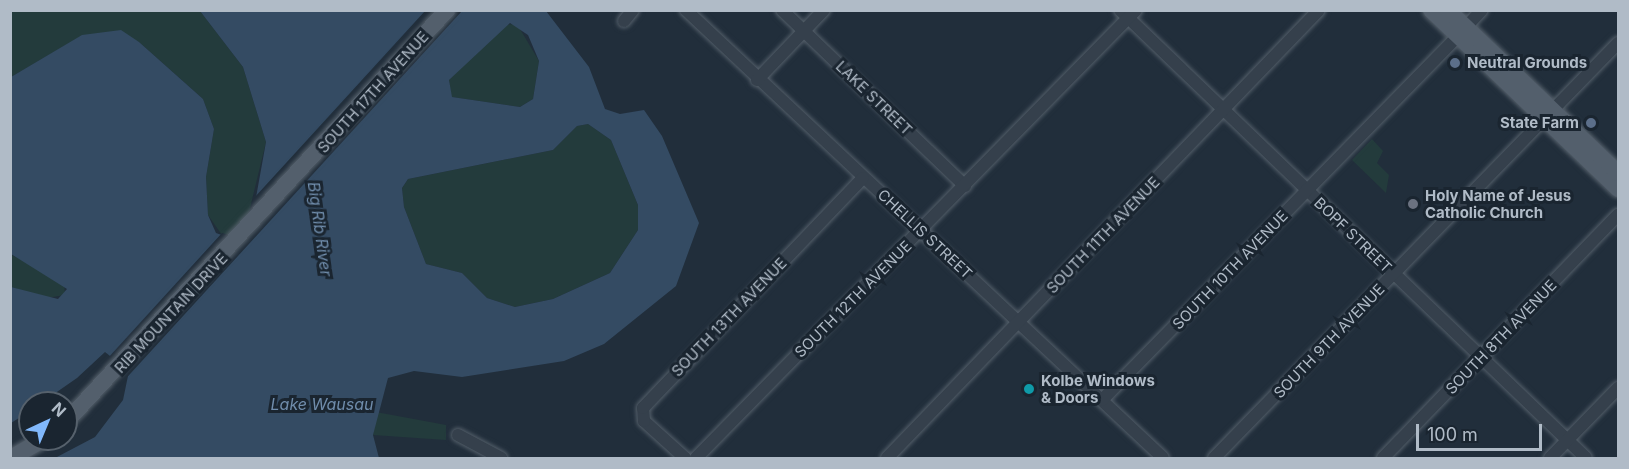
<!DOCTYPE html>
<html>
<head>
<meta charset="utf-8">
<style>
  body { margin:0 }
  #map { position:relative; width:1629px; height:469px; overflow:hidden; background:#212e3b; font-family:Inter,sans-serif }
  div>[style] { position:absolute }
  .green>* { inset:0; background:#233b3c }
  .water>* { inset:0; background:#344b63 }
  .pier>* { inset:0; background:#212e3b }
  .roads { filter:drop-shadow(0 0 2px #535e69) drop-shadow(0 0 2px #535e69) }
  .minor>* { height:12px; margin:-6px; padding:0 6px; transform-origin:6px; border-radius:6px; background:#35404c }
  .major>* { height:16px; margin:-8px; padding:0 8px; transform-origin:8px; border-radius:8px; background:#535f6c }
  .dots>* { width:16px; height:16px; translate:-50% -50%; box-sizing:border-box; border:3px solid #1a2530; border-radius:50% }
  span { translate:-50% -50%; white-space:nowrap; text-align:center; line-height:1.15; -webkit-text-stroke:6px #1a2530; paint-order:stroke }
  .poi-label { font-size:15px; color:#b0bbc7; font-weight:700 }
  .left { translate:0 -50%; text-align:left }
  .right { translate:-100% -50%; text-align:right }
  .street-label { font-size:15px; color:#b0bbc7 }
  .water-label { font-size:16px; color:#708dac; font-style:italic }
  .frame { position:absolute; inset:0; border:12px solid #b0bbc7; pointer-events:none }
  .north { position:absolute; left:18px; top:391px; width:60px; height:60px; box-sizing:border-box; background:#1a2530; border:2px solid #56616c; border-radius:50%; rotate:44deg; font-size:16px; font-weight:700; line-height:24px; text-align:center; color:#b0bbc7 }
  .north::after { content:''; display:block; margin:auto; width:21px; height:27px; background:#81b8fb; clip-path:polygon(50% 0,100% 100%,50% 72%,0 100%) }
  .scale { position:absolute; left:1416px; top:424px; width:126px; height:27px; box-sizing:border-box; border:3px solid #b0bbc7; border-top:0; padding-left:8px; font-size:18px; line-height:21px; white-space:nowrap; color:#b0bbc7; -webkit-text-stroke:4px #1a2530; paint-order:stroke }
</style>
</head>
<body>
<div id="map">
  <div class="green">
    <div style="clip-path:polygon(10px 11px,200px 11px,243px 67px,266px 142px,244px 233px,224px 238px,208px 215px,206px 177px,214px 129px,203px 99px,139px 42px,83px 35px,11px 77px)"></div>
    <div style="clip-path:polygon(517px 24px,539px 61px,533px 99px,520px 107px,451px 97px,449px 80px,501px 25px)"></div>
    <div style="clip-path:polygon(588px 124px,611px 140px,638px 205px,638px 230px,610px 273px,553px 299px,515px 307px,487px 298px,462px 273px,426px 264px,404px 207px,402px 188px,408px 179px,553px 150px,577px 126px)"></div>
    <div style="clip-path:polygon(1372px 139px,1383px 151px,1377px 163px,1389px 175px,1386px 193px,1352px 160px)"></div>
    <div style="clip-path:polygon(10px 254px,64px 282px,65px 295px,47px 298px,11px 287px)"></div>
    <div style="clip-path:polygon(376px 412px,446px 425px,446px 440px,373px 435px)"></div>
  </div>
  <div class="water">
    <div style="clip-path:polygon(evenodd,200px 11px,546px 11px,589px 67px,605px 109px,620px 114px,644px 110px,662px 136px,699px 223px,676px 286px,604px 344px,564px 361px,462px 377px,414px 371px,388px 378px,373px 435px,379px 458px,55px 458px,95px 437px,123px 400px,129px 371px,105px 352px,77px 378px,41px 403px,30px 403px,30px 411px,11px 423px,11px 287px,58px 299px,67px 289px,11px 254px,11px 77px,82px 35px,121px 30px,139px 42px,203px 99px,214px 129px,206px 177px,208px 215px,216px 233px,233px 239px,253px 214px,266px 142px,243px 67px,200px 11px,510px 23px,528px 35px,539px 61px,533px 99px,520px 107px,452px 97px,449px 80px,510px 23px,200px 11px,588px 124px,611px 140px,638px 205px,638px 230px,610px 273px,553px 299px,515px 307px,487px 298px,462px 273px,426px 264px,404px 207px,402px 188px,408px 179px,553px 150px,577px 126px,588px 124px)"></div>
  </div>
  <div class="pier">
    <div style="clip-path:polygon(425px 11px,462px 11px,120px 385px,125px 372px,108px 358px,222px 233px,233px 236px,250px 213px,253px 199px)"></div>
  </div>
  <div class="roads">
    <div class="minor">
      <div style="left:686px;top:10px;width:654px;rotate:43.2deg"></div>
      <div style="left:782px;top:10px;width:254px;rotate:43.9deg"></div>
      <div style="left:1120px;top:10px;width:646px;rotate:43.87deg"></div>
      <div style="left:624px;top:21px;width:14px;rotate:-51deg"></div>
      <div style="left:1466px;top:27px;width:23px;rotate:-47deg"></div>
      <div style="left:757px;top:80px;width:97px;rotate:-46.3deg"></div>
      <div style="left:1102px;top:400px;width:509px;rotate:-45.64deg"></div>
      <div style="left:458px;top:435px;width:49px;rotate:28.1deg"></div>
      <div style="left:685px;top:458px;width:55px;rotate:-137.9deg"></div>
      <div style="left:644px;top:421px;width:13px;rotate:-94deg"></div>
      <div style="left:643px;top:408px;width:318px;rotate:-46.3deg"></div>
      <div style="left:696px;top:458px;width:628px;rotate:-45.52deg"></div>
      <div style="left:887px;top:458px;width:622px;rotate:-46.04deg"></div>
      <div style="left:1214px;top:458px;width:579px;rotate:-45.77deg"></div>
      <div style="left:1383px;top:458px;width:338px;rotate:-46deg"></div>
      <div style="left:1550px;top:458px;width:98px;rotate:-45.8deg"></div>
    </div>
    <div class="major">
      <div style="left:1431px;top:10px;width:259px;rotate:43.7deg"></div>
      <div style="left:1448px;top:10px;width:236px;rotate:43.8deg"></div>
      <div style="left:66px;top:422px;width:561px;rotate:-47.24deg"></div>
      <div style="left:11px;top:458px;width:38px;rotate:-30deg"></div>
    </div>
  </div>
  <div class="dots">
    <div style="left:1455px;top:63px;background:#5c6f8a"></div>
    <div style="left:1591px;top:123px;background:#5c6f8a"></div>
    <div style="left:1413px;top:204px;background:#6b7280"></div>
    <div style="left:1029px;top:389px;background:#0f9aa8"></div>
  </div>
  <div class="poi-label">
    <span class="left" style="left:1467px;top:63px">Neutral Grounds</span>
    <span class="right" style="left:1579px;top:123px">State Farm</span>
    <span class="left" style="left:1425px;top:204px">Holy Name of Jesus<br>Catholic Church</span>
    <span class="left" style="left:1041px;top:389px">Kolbe Windows<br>&amp; Doors</span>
  </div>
  <div class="street-label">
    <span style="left:373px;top:92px;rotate:-48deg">SOUTH 17TH AVENUE</span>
    <span style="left:874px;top:98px;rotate:44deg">LAKE STREET</span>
    <span style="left:925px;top:234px;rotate:43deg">CHELLIS STREET</span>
    <span style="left:1103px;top:235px;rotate:-46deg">SOUTH 11TH AVENUE</span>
    <span style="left:1353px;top:235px;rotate:44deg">BOPF STREET</span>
    <span style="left:1230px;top:270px;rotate:-46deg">SOUTH 10TH AVENUE</span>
    <span style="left:853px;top:299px;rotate:-45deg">SOUTH 12TH AVENUE</span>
    <span style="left:171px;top:313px;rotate:-47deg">RIB MOUNTAIN DRIVE</span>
    <span style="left:729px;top:317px;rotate:-46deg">SOUTH 13TH AVENUE</span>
    <span style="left:1501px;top:337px;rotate:-46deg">SOUTH 8TH AVENUE</span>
    <span style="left:1329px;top:341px;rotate:-46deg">SOUTH 9TH AVENUE</span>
  </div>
  <div class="water-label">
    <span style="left:320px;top:229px;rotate:82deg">Big Rib River</span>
    <span style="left:322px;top:404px">Lake Wausau</span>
  </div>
  <div class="frame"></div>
  <div class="north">N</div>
  <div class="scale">100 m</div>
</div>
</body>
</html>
